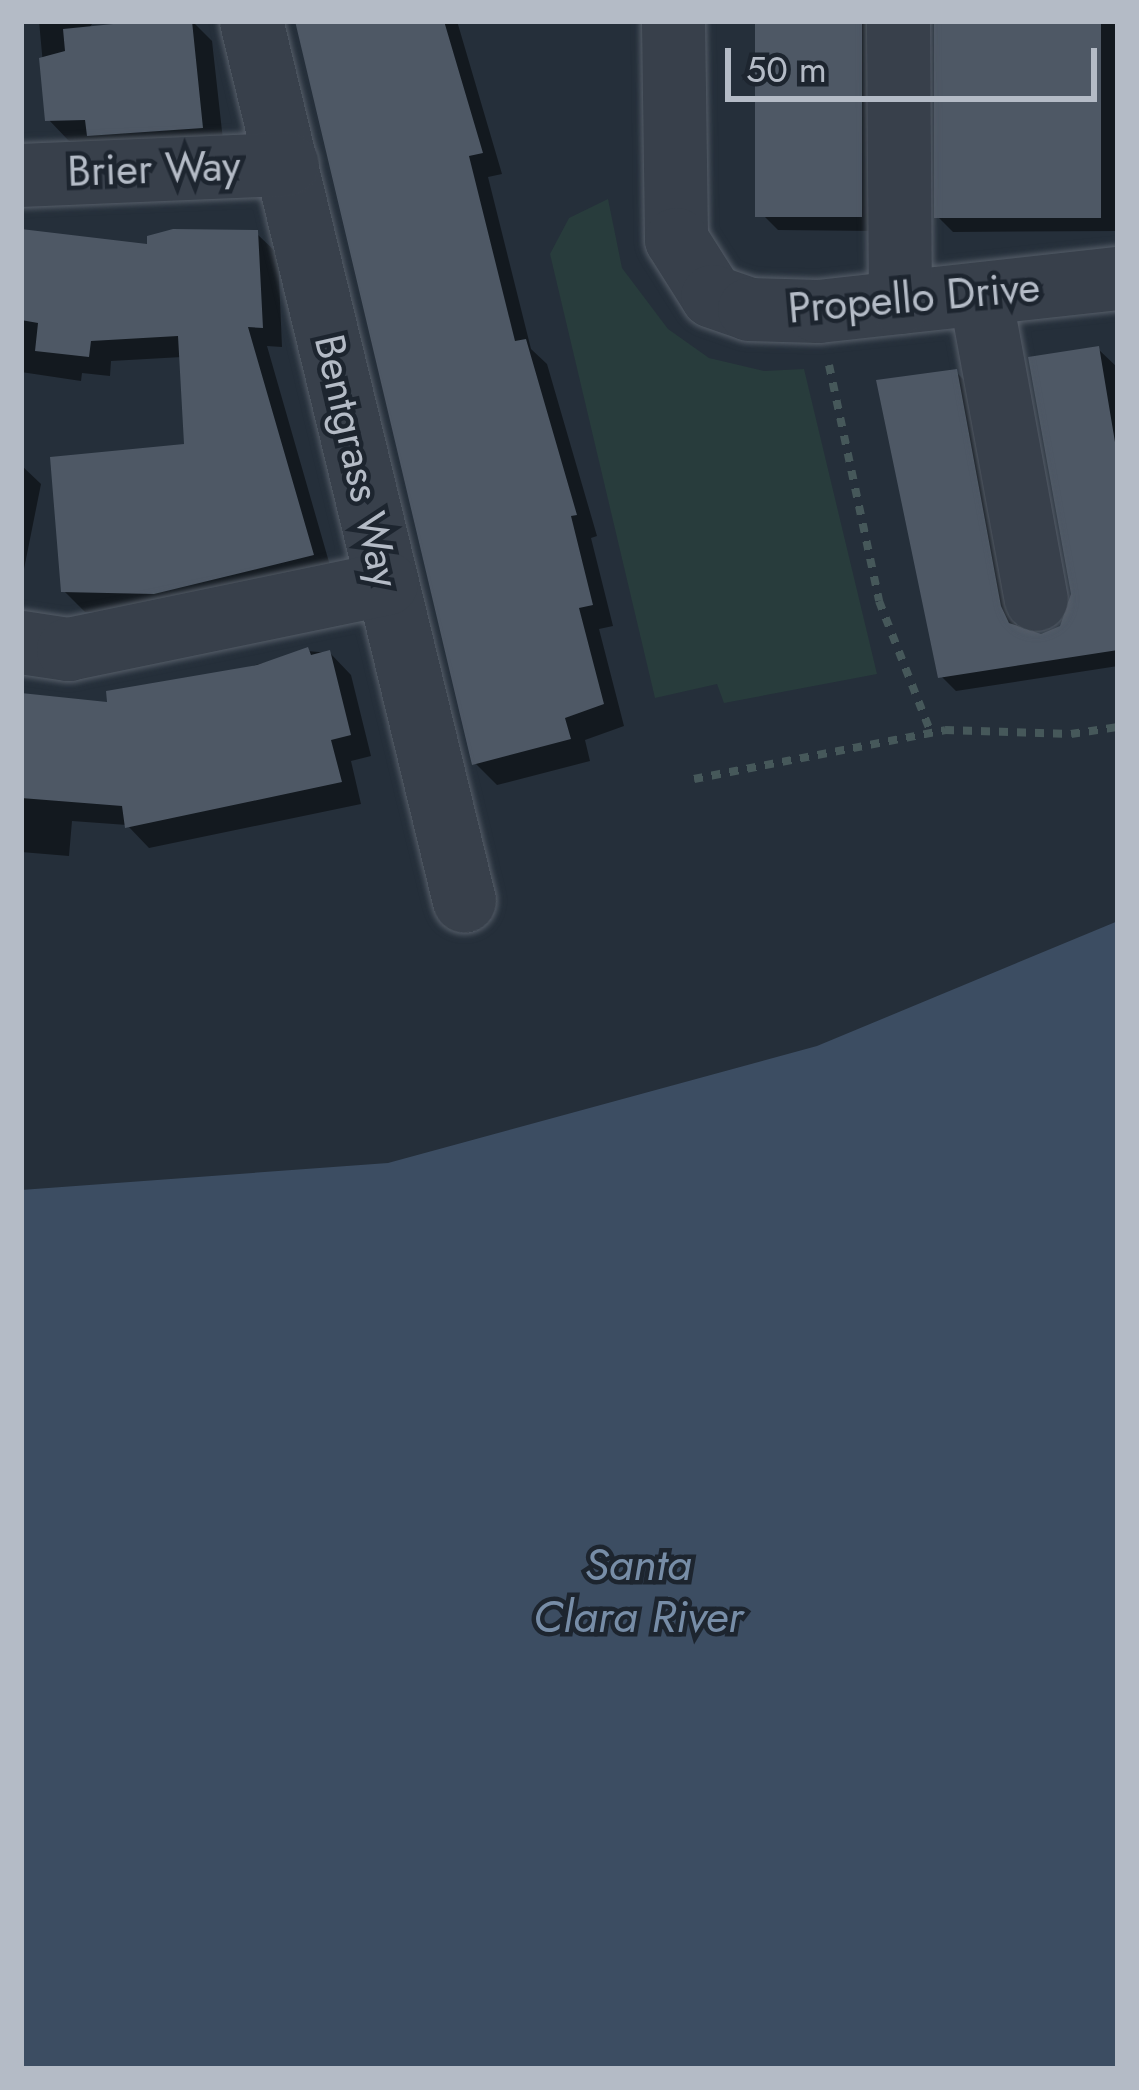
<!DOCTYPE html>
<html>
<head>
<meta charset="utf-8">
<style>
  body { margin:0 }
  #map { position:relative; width:1139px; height:2090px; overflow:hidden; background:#252f3a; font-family:Jost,sans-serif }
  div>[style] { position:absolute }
  .green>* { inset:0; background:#283c3c }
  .water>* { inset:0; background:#3c4d62 }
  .shadow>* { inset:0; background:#0007 }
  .building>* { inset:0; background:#4e5865; transform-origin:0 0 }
  .path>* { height:8px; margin-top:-4px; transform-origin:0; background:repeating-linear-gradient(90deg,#46585a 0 9px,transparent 0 18px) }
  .roads { filter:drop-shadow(0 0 3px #565e69) drop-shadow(0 0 3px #565e69) }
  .minor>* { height:63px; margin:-31.5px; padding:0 31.5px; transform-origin:31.5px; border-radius:31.5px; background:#38404b }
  span { translate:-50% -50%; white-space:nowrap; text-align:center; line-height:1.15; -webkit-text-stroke:9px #1d252f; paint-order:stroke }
  .street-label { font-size:42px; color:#b4bbc6 }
  .water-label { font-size:45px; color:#778da7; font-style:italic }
  .frame { position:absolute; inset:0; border:24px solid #b4bbc6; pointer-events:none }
  .scale { position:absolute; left:725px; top:48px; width:372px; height:54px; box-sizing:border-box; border:6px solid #b4bbc6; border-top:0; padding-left:15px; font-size:36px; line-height:42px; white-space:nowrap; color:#b4bbc6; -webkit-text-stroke:9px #1d252f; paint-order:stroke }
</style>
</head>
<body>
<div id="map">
  <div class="green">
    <div style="clip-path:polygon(608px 199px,622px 268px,668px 329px,709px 358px,764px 371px,804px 369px,877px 674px,724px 703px,717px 684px,655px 698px,550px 254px,569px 218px)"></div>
  </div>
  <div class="water">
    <div style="clip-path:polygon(1118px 921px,1118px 2069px,21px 2069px,21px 1190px,388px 1163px,817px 1046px)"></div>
  </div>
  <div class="shadow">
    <div style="clip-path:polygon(39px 21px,94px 21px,88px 30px,192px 21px,212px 41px,224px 149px,69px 141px,48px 119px)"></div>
    <div style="clip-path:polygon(298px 21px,457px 21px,502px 174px,488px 177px,531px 349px,547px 364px,597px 536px,591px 538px,613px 626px,599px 629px,624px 726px,585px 740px,590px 761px,497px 785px,475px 763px)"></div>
    <div style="clip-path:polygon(758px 21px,880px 21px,877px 231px,778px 230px,763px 215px)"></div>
    <div style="clip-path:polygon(937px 21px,1118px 21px,1118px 231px,953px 232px,938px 217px)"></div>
    <div style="clip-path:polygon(256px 233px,278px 254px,282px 347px,267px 346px,333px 576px,176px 614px,85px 612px,64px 591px,187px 447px,182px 357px,111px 361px,110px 376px,82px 373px,81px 381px,21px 372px,21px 235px,150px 248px)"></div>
    <div style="clip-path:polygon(1098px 349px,1118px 368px,1118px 666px,956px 691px,941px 676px,956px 372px,971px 387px,1014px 623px,1042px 638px,1063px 628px,1075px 594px)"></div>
    <div style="clip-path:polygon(21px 465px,41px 484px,21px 584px)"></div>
    <div style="clip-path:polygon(307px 651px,330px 653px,351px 675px,371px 756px,351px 761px,361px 804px,149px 848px,127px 825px,72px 821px,69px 856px,21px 852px,21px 698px,111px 705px)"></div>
  </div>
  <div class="building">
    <div style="clip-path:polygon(143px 21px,192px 21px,203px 128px,87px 136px,85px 120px,45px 121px,39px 58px,65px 51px,63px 29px)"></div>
    <div style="clip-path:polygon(295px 21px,444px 21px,483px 153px,469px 156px,515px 341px,526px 339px,577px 515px,571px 516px,593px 605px,579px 608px,604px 704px,565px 718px,571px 739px,472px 765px)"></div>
    <div style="left:755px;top:21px;width:107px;height:196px"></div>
    <div style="left:934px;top:21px;width:167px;height:197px"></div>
    <div style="clip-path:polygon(21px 229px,147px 244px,147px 236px,173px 229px,258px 230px,263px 328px,248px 327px,314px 555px,154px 594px,61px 592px,50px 457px,184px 444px,178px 336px,91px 341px,89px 357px,35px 351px,38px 323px,21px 320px)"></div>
    <div style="clip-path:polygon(1099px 346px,1118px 460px,1118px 650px,938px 678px,876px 380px,957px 369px,1001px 606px,1009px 623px,1041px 634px,1060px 626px,1071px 594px,1028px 357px)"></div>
    <div style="clip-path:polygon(308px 647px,311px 655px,330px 650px,351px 735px,331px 740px,342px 782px,125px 828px,122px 806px,21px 798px,21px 693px,107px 702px,106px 691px,257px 665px)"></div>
  </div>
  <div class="path">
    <div style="left:829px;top:365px;width:241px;rotate:78deg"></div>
    <div style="left:879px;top:601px;width:142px;rotate:68.5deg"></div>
    <div style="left:694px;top:779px;width:256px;rotate:-11deg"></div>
    <div style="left:945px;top:730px;width:126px;rotate:1.8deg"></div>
    <div style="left:1071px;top:734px;width:48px;rotate:-8.5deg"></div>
  </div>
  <div class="roads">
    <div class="minor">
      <div style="left:251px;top:21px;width:905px;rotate:76.39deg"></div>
      <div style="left:673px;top:21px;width:218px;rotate:89.2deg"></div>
      <div style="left:676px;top:239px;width:67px;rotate:57.7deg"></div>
      <div style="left:712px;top:296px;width:39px;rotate:19deg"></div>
      <div style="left:749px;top:309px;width:69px;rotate:1.7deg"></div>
      <div style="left:818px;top:311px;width:302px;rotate:-6.3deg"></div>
      <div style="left:898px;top:21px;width:281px;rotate:89.6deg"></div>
      <div style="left:21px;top:175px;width:266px;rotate:-2.4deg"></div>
      <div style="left:980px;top:295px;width:309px;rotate:79.6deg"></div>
      <div style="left:21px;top:642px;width:48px;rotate:8.5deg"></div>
      <div style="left:68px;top:649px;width:325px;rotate:-11.7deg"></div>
    </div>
  </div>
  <div class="street-label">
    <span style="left:154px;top:169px;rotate:-2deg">Brier Way</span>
    <span style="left:914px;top:298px;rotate:-5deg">Propello Drive</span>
    <span style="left:357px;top:461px;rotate:77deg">Bentgrass Way</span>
  </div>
  <div class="water-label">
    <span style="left:638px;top:1591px">Santa<br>Clara River</span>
  </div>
  <div class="frame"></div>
  <div class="scale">50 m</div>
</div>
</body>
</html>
